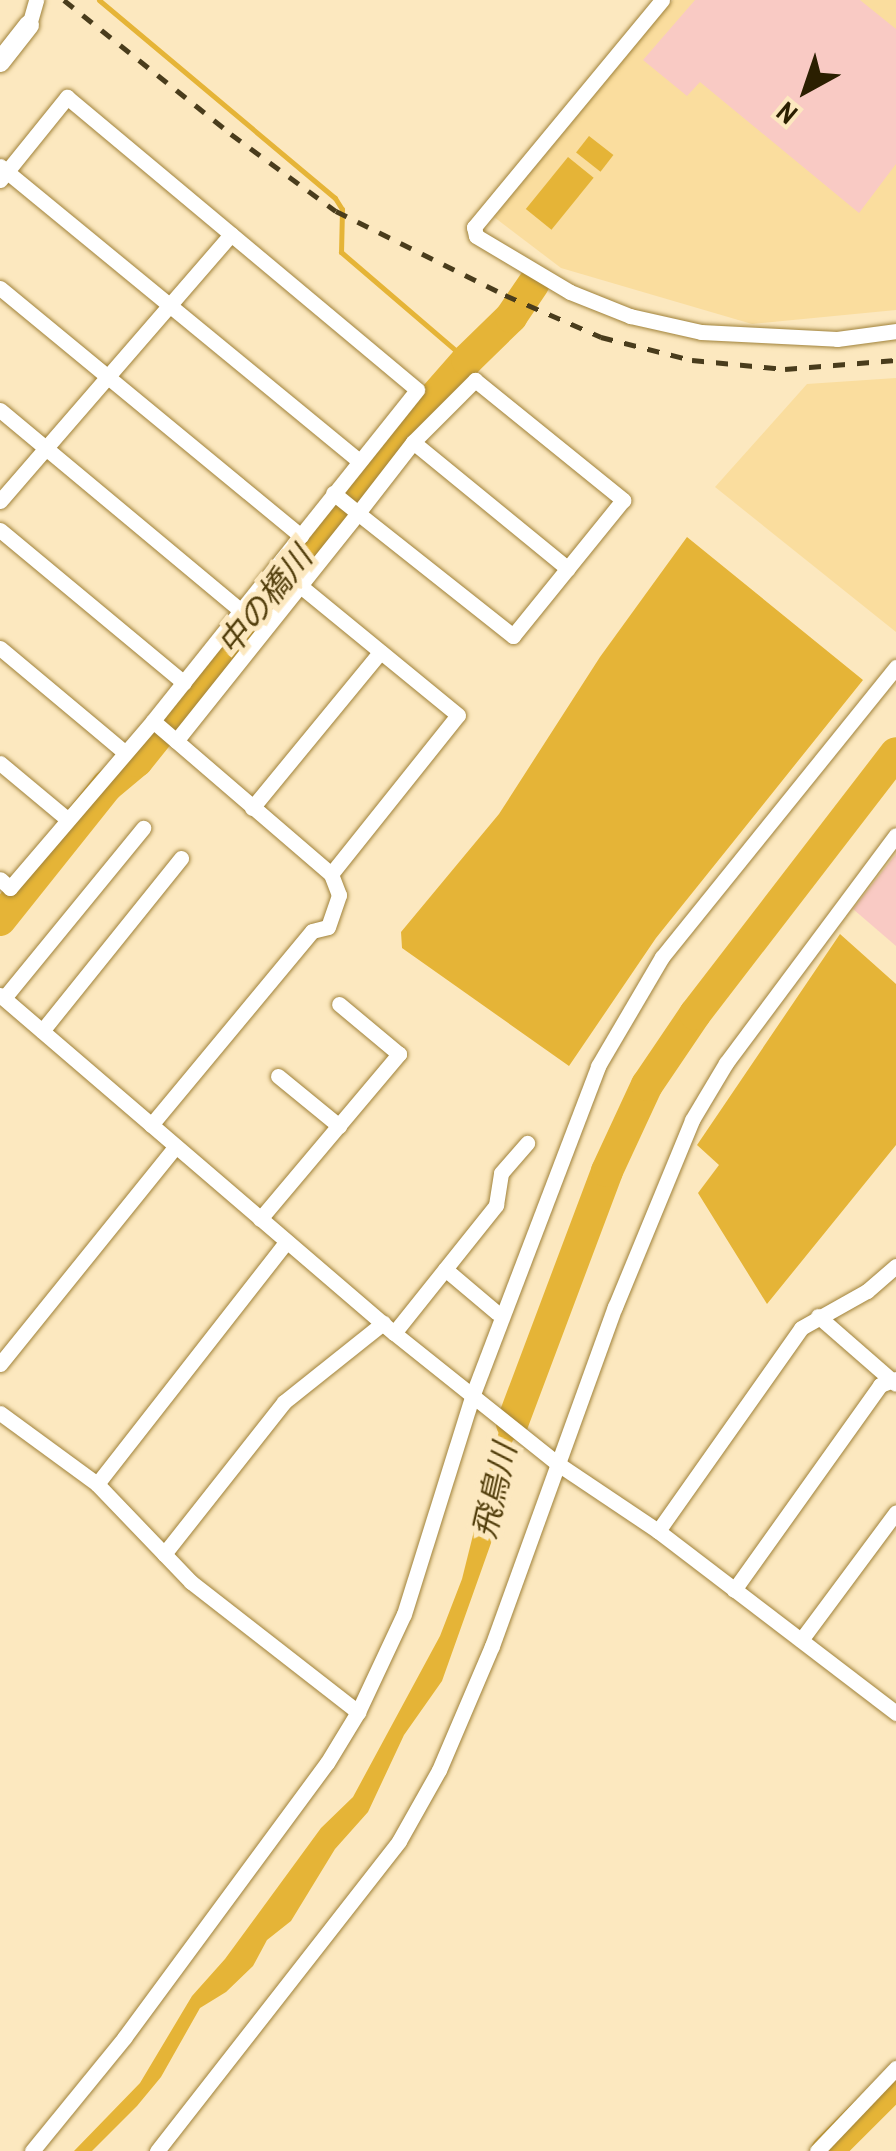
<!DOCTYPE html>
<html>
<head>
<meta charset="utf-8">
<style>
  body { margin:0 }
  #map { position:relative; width:896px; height:2151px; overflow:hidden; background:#fce8bf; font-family:"Archivo Narrow","Noto Sans JP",sans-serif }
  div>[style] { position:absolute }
  .built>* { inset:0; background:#fadd9e }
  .green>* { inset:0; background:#f9cac4 }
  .water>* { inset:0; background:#e5b437; transform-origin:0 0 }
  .stream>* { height:5px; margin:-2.5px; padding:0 2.5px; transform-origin:2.5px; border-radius:2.5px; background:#e5b437 }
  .river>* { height:32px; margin:-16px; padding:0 16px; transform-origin:16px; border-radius:16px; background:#e5b437 }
  .roads { filter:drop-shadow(0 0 2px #a0823a) drop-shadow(0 0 2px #a0823a) }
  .street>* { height:15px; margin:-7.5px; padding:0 7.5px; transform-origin:7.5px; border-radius:7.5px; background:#fff }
  .secondary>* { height:20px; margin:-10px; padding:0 10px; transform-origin:10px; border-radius:10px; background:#fff }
  .rail>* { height:5px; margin-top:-2.5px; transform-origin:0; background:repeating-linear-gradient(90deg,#493c1c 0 12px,transparent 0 24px) }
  span { translate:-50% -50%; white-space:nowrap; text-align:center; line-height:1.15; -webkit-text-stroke:10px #fce8bf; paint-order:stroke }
  .water-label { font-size:32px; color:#533f0d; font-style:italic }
  .north { position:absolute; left:756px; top:40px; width:100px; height:100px; -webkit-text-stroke:8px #fce8bf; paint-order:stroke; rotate:220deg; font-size:28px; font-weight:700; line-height:40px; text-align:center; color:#2b1f01 }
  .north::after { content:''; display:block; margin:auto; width:35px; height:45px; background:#2b1f01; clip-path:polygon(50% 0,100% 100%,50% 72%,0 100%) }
</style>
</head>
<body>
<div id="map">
  <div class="built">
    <div style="clip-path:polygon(673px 0,896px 0,896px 310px,752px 324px,561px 268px,494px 217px)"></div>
    <div style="clip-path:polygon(896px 378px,896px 632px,715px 487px,807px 384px)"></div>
  </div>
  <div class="green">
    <div style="clip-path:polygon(695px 0,860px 0,896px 29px,896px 164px,859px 213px,700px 82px,687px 96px,643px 60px)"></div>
    <div style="clip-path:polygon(896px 854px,896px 946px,853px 909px)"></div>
  </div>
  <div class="water">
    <div style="left:589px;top:136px;width:31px;height:21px;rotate:38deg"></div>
    <div style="left:568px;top:157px;width:33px;height:67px;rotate:39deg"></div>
    <div style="clip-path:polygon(687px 537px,863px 680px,656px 938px,569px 1066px,402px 948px,401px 932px,499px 814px,600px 657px)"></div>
    <div style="clip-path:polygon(840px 934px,896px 984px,896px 1145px,767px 1304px,698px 1193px,719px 1165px,697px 1145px)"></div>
    <div style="clip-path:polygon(537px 1382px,497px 1479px,501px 1515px,442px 1681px,404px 1735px,368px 1812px,335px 1849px,291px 1921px,267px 1940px,253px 1966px,226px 1992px,200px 2008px,161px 2077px,137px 2106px,92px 2151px,74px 2151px,140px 2083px,192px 1996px,225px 1959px,321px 1828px,353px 1797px,440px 1636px,462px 1579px,499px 1431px,516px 1390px)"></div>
  </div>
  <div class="stream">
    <div style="left:99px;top:0;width:308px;rotate:40deg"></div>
    <div style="left:335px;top:198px;width:13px;rotate:58deg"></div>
    <div style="left:342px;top:209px;width:43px;rotate:91.3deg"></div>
    <div style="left:341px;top:252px;width:166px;rotate:40.6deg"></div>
  </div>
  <div class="river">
    <div style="left:0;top:920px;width:171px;rotate:-51.4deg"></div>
    <div style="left:107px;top:786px;width:39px;rotate:-40deg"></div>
    <div style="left:137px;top:761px;width:368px;rotate:-51.3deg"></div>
    <div style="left:367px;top:474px;width:152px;rotate:-48.7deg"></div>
    <div style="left:467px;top:360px;width:62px;rotate:-44.3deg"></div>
    <div style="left:511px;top:317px;width:40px;rotate:-56deg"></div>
    <div style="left:512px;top:1424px;width:270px;rotate:-69.4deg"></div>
    <div style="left:607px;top:1171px;width:95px;rotate:-65.1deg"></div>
    <div style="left:647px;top:1085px;width:86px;rotate:-55.9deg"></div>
    <div style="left:695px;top:1014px;width:329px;rotate:-52.4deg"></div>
    <div style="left:827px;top:2151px;width:98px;rotate:-45deg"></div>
  </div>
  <div class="roads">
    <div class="street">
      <div style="left:662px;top:0;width:295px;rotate:129.6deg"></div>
      <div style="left:474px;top:227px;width:9px;rotate:77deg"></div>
      <div style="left:476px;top:236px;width:109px;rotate:30.8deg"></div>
      <div style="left:570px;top:292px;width:65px;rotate:21.8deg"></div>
      <div style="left:630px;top:316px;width:73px;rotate:12.7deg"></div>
      <div style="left:701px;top:332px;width:136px;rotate:2.9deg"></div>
      <div style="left:837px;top:339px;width:60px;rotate:-7.7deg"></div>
      <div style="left:29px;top:25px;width:26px;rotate:-74deg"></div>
      <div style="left:0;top:166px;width:465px;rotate:39.4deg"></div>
      <div style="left:0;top:180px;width:107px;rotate:-51.1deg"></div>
      <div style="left:67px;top:97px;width:456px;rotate:39.9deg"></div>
      <div style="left:417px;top:390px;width:423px;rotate:128.6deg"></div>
      <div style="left:153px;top:721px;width:220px;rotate:130.6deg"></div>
      <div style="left:10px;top:888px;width:13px;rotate:-138deg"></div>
      <div style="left:0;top:288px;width:390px;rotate:39.5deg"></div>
      <div style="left:475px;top:380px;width:191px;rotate:39deg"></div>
      <div style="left:623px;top:500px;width:175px;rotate:129deg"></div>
      <div style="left:513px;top:636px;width:198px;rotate:-141.6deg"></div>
      <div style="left:358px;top:513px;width:90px;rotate:-52.2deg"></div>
      <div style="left:413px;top:442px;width:88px;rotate:-45deg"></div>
      <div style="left:0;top:410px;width:312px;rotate:39.8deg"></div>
      <div style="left:413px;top:442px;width:200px;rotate:39.3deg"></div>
      <div style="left:0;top:501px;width:353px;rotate:-49.1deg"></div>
      <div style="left:0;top:530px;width:239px;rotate:39.7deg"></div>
      <div style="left:0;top:648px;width:160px;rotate:39.9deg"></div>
      <div style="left:153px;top:721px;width:235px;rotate:40.7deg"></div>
      <div style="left:331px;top:874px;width:203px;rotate:-51.4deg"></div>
      <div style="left:458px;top:715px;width:235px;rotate:-140.7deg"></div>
      <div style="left:176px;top:741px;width:292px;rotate:-51.4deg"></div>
      <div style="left:358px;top:513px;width:32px;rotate:-141deg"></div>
      <div style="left:0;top:763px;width:87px;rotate:39.9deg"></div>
      <div style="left:252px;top:808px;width:202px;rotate:-50.6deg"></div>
      <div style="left:0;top:995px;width:519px;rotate:40.63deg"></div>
      <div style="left:394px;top:1333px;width:210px;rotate:38.6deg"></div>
      <div style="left:558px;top:1464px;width:120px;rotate:33.8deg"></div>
      <div style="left:658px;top:1531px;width:300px;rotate:37.4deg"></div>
      <div style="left:4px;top:998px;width:220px;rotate:-50.7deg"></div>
      <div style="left:42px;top:1031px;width:222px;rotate:-51.2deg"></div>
      <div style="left:278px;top:1076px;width:79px;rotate:39.3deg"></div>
      <div style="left:151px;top:1125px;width:252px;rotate:-50.3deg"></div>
      <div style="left:312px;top:931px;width:16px;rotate:-14deg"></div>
      <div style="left:328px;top:927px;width:34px;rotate:-71deg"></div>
      <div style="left:339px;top:895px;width:22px;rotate:-111deg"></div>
      <div style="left:260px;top:1219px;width:216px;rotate:-49.9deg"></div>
      <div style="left:399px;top:1054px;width:78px;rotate:-140.2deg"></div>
      <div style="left:445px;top:1269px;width:68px;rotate:40.2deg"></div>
      <div style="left:818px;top:1316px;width:103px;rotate:41.1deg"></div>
      <div style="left:394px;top:1333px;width:164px;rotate:-51.4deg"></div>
      <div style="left:496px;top:1205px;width:32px;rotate:-81deg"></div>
      <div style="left:501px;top:1173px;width:40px;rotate:-49deg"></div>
      <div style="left:0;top:1364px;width:279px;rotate:-51.1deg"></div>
      <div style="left:0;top:1413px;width:120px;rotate:36.2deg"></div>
      <div style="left:97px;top:1484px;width:136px;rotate:46.2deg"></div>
      <div style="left:191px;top:1582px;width:212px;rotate:37.9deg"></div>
      <div style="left:97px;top:1484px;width:308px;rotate:-52deg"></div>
      <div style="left:658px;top:1531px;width:248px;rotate:-54.8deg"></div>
      <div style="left:801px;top:1328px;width:76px;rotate:-29.3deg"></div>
      <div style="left:867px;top:1291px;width:38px;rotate:-41deg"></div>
      <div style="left:164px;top:1554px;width:194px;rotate:-51.7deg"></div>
      <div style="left:284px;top:1402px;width:127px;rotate:-38.6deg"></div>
      <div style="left:734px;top:1590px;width:252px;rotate:-54.5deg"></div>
      <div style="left:880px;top:1385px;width:17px;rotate:-21deg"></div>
      <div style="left:801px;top:1640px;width:159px;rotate:-53.4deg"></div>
      <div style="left:32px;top:2151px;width:146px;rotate:-50.8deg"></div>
      <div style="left:124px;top:2038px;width:342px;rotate:-53.6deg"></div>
      <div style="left:327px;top:1763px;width:60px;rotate:-58.7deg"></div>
      <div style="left:358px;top:1712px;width:108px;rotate:-64.9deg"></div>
      <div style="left:404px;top:1614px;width:231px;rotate:-72.6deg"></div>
      <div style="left:473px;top:1394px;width:351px;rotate:-69.1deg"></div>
      <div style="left:598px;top:1066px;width:126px;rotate:-59.6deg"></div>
      <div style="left:662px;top:957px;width:373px;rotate:-51.1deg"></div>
      <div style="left:157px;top:2151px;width:393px;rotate:-52deg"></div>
      <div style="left:399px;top:1841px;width:81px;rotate:-60.6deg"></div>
      <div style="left:439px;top:1770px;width:135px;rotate:-66.9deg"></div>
      <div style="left:492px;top:1646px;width:361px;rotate:-70.1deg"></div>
      <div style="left:615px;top:1307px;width:202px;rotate:-67.6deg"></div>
      <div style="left:692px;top:1120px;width:66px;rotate:-59.2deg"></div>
      <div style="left:726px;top:1063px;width:284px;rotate:-53.3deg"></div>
      <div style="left:817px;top:2151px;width:115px;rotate:-46.4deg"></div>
    </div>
    <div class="secondary">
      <div style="left:0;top:62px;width:47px;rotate:-51.9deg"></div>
    </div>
  </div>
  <div class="rail">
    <div style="left:64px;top:0;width:214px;rotate:38.7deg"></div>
    <div style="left:231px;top:134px;width:130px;rotate:36.3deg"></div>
    <div style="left:336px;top:211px;width:189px;rotate:26.4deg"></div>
    <div style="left:505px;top:295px;width:105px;rotate:23.6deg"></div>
    <div style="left:601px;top:337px;width:94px;rotate:14.2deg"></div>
    <div style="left:692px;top:360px;width:93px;rotate:5.5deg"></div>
    <div style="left:785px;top:369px;width:111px;rotate:-4.6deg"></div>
  </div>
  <div class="water-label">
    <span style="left:265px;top:601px;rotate:-51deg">中の橋川</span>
    <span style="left:495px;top:1491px;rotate:-77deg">飛鳥川</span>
  </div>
  <div class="north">N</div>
</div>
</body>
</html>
